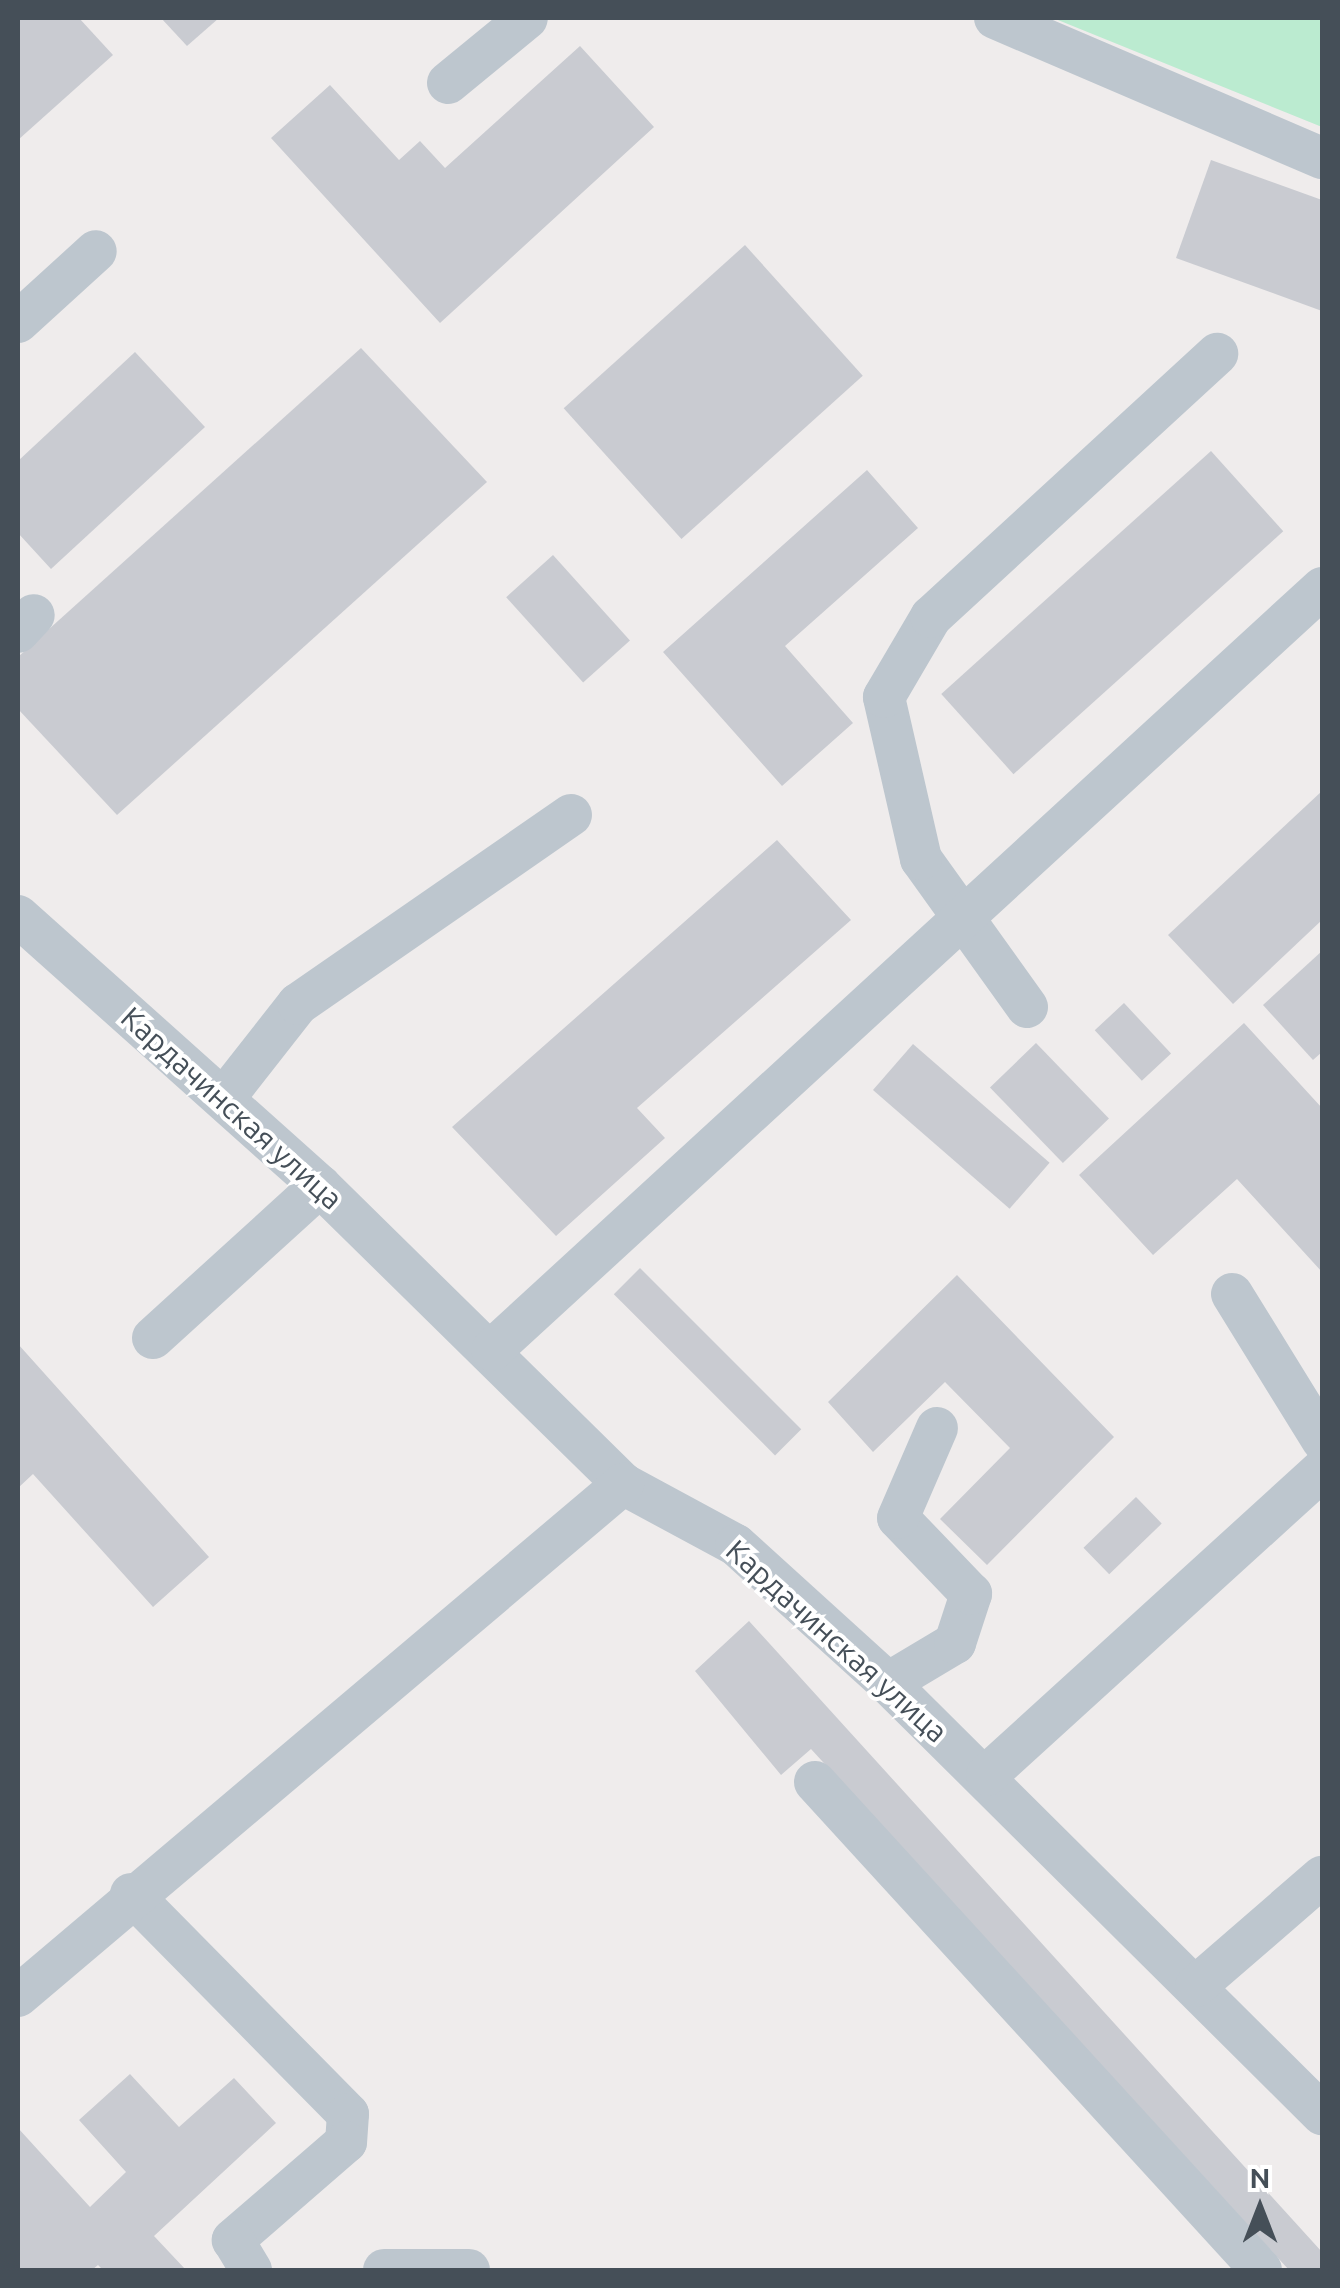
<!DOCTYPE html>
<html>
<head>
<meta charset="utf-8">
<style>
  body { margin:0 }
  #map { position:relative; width:1340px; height:2288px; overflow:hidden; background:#efecec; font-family:Ubuntu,sans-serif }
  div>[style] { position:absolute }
  .green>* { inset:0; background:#bbebd0 }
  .building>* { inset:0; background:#c9cbd1; transform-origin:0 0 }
  .minor>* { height:42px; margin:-21px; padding:0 21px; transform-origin:21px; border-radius:21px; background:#bdc6ce }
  span { translate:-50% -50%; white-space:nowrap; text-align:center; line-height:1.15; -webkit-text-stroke:8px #fff; paint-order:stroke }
  .street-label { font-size:30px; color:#454f58 }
  .frame { position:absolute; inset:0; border:20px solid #454f58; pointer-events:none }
  .north { position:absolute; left:1210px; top:2158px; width:100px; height:100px; -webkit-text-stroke:8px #fff; paint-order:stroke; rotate:0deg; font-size:28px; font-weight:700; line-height:40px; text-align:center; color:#454f58 }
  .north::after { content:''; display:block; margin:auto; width:35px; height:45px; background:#454f58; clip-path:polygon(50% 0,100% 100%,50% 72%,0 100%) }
</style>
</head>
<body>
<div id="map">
  <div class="green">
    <div style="clip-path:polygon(1053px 18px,1322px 18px,1322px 128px,1322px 127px)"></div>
  </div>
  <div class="building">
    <div style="clip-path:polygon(18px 18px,79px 18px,113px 55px,18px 140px)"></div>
    <div style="clip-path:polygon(161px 18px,219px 18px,187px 46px)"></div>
    <div style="clip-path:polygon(580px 46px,654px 127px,440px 323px,271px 138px,330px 85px,399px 160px,420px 141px,445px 168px)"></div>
    <div style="clip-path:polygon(1211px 160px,1322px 200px,1322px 311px,1176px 258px)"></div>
    <div style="left:745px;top:245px;width:176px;height:244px;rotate:48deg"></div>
    <div style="clip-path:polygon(361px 348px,487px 482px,117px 815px,18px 709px,18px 657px)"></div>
    <div style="clip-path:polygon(135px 352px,205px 427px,51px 569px,18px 533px,18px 461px)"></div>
    <div style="left:1211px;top:451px;width:108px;height:363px;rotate:48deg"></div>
    <div style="clip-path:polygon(867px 470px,918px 528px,785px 646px,853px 723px,782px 786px,663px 652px)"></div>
    <div style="left:553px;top:555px;width:115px;height:63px;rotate:48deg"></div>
    <div style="clip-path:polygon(1322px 791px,1322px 920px,1233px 1004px,1168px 935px)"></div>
    <div style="clip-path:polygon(777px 840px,851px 920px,637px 1108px,665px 1138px,556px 1236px,452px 1127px)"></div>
    <div style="clip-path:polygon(1322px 951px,1322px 1052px,1313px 1060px,1263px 1005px)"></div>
    <div style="left:1124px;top:1003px;width:69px;height:40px;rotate:47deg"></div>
    <div style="clip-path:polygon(1244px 1023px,1322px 1108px,1322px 1272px,1237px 1179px,1153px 1255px,1079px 1175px)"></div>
    <div style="left:1036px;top:1043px;width:105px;height:64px;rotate:46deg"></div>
    <div style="left:913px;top:1044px;width:181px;height:61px;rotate:41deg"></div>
    <div style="left:640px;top:1268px;width:228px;height:37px;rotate:45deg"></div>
    <div style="clip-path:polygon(957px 1275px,1114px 1437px,987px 1565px,940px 1519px,1010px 1448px,945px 1382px,873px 1452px,828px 1402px)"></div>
    <div style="clip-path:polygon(18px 1344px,209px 1557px,153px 1607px,33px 1474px,18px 1488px)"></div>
    <div style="left:1136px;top:1497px;width:37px;height:73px;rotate:46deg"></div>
    <div style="clip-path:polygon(749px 1621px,1322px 2252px,1322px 2270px,1289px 2270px,811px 1749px,781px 1775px,695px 1671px)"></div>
    <div style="clip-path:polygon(130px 2074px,179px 2127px,234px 2078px,276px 2123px,154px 2236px,186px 2270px,103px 2270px,98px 2265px,92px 2270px,18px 2270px,18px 2128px,90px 2207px,126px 2172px,79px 2120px)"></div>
  </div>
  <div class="minor">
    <div style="left:995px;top:18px;width:356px;rotate:23.2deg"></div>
    <div style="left:448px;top:83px;width:102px;rotate:-39.4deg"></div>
    <div style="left:18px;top:322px;width:105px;rotate:-42.3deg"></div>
    <div style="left:18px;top:632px;width:23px;rotate:-47deg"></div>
    <div style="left:18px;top:916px;width:405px;rotate:41.8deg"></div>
    <div style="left:320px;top:1186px;width:425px;rotate:44.5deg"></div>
    <div style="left:623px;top:1484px;width:128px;rotate:28.4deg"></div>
    <div style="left:736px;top:1545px;width:205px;rotate:42.2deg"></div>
    <div style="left:888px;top:1683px;width:612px;rotate:44.8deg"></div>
    <div style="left:1027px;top:1007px;width:182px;rotate:-125.6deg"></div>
    <div style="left:921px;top:859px;width:166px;rotate:-102.9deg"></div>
    <div style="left:884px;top:697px;width:93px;rotate:-59.6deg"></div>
    <div style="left:931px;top:617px;width:389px;rotate:-42.6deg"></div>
    <div style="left:225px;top:1097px;width:118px;rotate:-51.9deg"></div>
    <div style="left:298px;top:1004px;width:332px;rotate:-34.7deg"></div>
    <div style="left:1232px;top:1294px;width:172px;rotate:58.3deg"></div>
    <div style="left:153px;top:1338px;width:226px;rotate:-42.3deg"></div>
    <div style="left:492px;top:1350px;width:1127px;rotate:-42.55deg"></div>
    <div style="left:888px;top:1683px;width:78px;rotate:-30.8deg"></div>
    <div style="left:955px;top:1643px;width:52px;rotate:-71.9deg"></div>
    <div style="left:971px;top:1594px;width:105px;rotate:-133.8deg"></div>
    <div style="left:898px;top:1518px;width:98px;rotate:-66.6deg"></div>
    <div style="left:987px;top:1775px;width:453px;rotate:-42.3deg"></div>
    <div style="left:815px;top:1782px;width:661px;rotate:47.57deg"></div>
    <div style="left:131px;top:1894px;width:309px;rotate:45.4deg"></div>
    <div style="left:348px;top:2114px;width:28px;rotate:94deg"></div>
    <div style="left:346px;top:2142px;width:150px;rotate:139.1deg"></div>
    <div style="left:233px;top:2240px;width:35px;rotate:59deg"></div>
    <div style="left:1196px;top:1986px;width:167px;rotate:-40.9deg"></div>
    <div style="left:18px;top:1996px;width:793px;rotate:-40.24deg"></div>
    <div style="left:384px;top:2270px;width:85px"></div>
  </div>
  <div class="street-label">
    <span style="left:232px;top:1108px;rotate:42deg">Кардачинская улица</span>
    <span style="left:837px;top:1641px;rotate:42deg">Кардачинская улица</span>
  </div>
  <div class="frame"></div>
  <div class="north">N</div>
</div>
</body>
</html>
